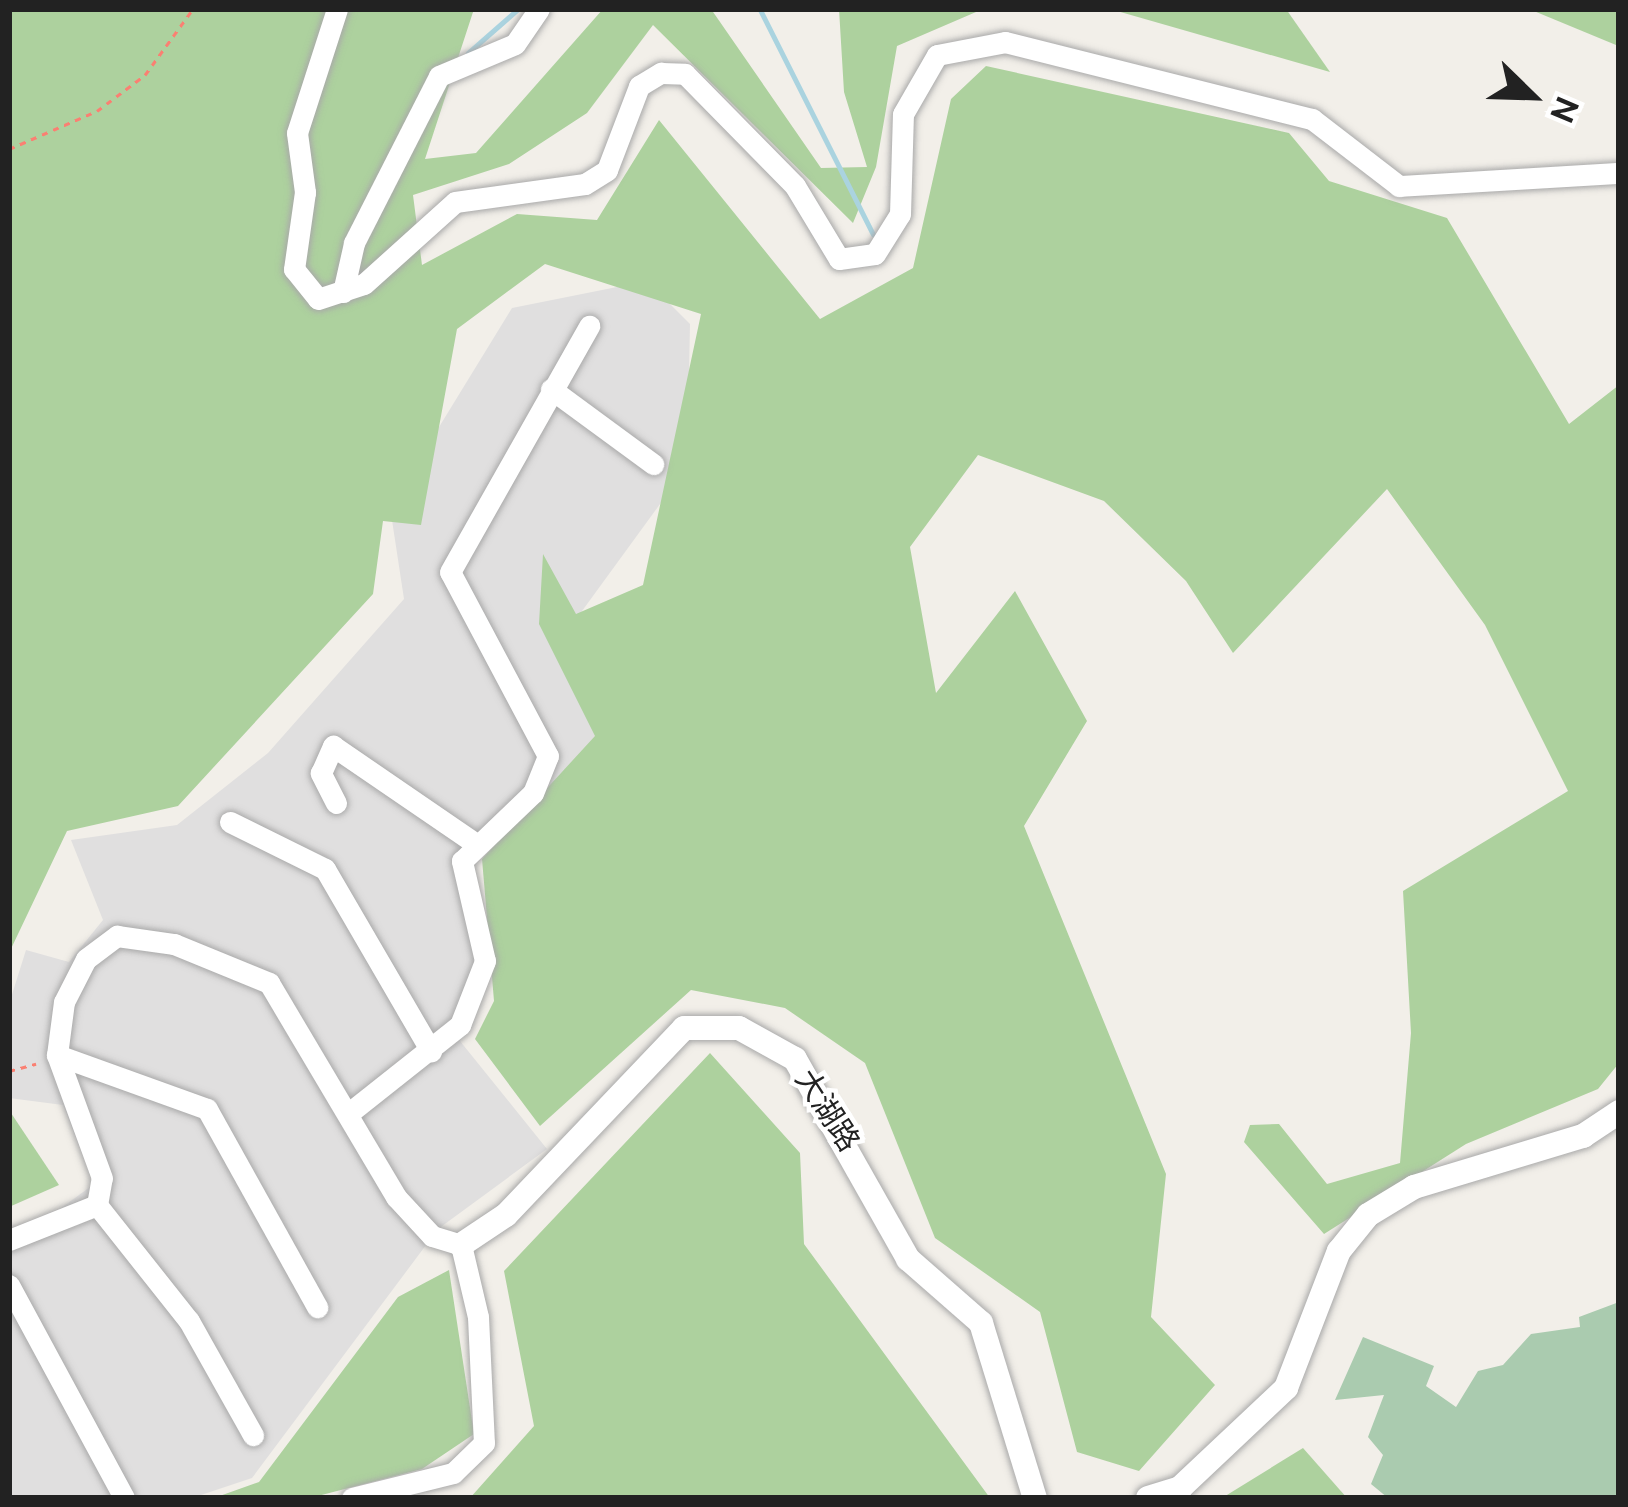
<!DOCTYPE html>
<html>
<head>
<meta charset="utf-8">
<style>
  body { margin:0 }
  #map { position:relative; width:1628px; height:1507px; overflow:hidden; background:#f2efe9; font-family:Ubuntu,"Noto Sans TC",sans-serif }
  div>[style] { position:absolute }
  .residential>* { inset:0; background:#e0dfdf }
  .forest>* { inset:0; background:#add19e }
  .cemetery>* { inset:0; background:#aacbaf }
  .stream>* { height:4.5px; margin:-2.25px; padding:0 2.25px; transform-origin:2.25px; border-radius:2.25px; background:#aad3df }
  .path>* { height:3px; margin-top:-1.5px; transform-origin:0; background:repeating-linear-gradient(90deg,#fa8072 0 6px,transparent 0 12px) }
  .roads { filter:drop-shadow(0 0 3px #a9a9a9) drop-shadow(0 0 3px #a9a9a9) }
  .minor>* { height:21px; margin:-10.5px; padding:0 10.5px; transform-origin:10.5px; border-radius:10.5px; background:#fff }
  .tertiary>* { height:24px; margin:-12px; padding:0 12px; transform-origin:12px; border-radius:12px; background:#fff }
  span { translate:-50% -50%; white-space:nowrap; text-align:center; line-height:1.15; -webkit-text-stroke:9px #fff; paint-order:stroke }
  .street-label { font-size:30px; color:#222 }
  .frame { position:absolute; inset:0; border:12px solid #222; pointer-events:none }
  .north { position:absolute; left:1472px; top:36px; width:120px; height:120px; -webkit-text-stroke:9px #fff; paint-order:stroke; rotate:113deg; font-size:33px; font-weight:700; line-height:48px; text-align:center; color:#222 }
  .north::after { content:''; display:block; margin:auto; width:42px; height:54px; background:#222; clip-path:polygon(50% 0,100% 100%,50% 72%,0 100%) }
</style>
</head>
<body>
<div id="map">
  <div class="residential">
    <div style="clip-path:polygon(647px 281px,690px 324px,687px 467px,558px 644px,601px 714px,597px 762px,470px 863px,496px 963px,460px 1041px,547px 1149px,438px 1229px,252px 1478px,192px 1498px,9px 1498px,9px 1231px,38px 1225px,94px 1184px,63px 1105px,9px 1098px,9px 1004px,26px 950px,69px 962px,103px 920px,71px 840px,177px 825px,268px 753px,404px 599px,390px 507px,512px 308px)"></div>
  </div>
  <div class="forest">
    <div style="clip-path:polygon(9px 9px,474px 9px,425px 159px,476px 153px,603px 9px,711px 9px,821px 168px,867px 167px,844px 92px,839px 9px,983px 9px,897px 46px,876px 167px,853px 223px,653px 25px,587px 113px,509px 164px,413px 195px,422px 265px,517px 214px,597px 220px,659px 120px,820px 319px,913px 268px,951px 99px,986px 66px,1289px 133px,1329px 181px,1447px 218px,1569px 424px,1619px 385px,1619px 1063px,1598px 1089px,1466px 1144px,1324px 1234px,1244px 1142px,1250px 1125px,1279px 1124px,1327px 1184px,1400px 1163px,1411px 1033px,1403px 891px,1568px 791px,1485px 625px,1387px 489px,1233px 653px,1186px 581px,1104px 501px,978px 455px,910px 547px,936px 693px,1015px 591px,1087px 721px,1024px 826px,1166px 1174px,1151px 1317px,1215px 1385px,1139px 1471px,1077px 1452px,1040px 1312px,935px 1238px,865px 1063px,785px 1008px,691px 990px,540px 1126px,475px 1039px,494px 1001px,482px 859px,595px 736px,539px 624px,543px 554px,576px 614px,643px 585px,701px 314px,545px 264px,457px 329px,421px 525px,383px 521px,373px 594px,178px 806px,67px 831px,9px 953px)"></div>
    <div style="clip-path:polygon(1110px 9px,1286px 9px,1330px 72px)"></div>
    <div style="clip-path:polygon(1529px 9px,1619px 9px,1619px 42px,1616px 45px)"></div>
    <div style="clip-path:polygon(710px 1053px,800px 1153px,804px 1244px,990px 1498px,470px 1498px,534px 1426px,504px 1271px)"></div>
    <div style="clip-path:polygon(9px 1110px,59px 1185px,9px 1207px)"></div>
    <div style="clip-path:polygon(449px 1270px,474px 1434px,422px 1469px,310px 1498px,214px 1498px,259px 1482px,398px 1297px)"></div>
    <div style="clip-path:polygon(1303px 1448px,1347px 1498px,1222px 1498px)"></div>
  </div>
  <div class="cemetery">
    <div style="clip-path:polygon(1619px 1302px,1619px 1498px,1388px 1498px,1371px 1484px,1383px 1455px,1368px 1437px,1384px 1395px,1335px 1400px,1363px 1337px,1434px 1366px,1426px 1386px,1456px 1407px,1478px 1371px,1503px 1365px,1531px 1334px,1580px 1327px,1579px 1317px)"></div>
  </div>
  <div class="stream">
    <div style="left:760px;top:9px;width:252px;rotate:63.3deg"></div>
    <div style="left:468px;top:53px;width:67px;rotate:-41.3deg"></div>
  </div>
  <div class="path">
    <div style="left:9px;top:149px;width:96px;rotate:-23.4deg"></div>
    <div style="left:97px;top:111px;width:60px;rotate:-36.9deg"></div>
    <div style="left:145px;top:75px;width:82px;rotate:-54deg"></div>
    <div style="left:9px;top:1071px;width:28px;rotate:-15deg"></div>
  </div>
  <div class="roads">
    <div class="minor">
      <div style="left:337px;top:9px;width:130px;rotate:107.9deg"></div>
      <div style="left:297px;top:133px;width:60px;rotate:82.3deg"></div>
      <div style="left:305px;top:192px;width:78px;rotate:98.1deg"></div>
      <div style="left:294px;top:269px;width:38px;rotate:51deg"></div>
      <div style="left:318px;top:299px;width:48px;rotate:-18.1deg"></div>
      <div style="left:364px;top:284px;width:122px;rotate:-42deg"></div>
      <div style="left:455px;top:202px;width:131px;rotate:-7.9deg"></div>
      <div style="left:585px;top:184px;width:26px;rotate:-32deg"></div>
      <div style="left:607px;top:170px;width:90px;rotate:-69.1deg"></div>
      <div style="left:639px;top:86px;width:26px;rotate:-31deg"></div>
      <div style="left:661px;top:73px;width:24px;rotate:2deg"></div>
      <div style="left:685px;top:74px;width:157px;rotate:45.5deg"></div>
      <div style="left:795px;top:186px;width:85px;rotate:58.9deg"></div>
      <div style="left:839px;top:259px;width:36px;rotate:-8deg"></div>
      <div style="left:875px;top:254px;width:47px;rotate:-58deg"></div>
      <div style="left:900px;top:214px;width:100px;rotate:-88.3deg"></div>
      <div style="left:903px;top:114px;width:68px;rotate:-60deg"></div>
      <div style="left:937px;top:55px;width:69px;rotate:-10.8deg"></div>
      <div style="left:1005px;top:42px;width:317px;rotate:14.1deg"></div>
      <div style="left:1312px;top:119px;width:110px;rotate:37.6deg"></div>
      <div style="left:1399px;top:186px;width:220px;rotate:-3.4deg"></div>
      <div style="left:343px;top:292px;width:50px;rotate:-77.3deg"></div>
      <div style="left:354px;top:243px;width:187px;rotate:-63deg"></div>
      <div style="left:439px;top:76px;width:82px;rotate:-22.8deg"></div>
      <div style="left:515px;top:44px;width:42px;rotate:-55.6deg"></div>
      <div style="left:551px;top:389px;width:127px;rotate:36.3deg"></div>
      <div style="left:336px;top:803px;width:34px;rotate:-117deg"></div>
      <div style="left:321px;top:773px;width:30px;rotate:-66deg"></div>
      <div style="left:333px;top:746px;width:168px;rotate:34.4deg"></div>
      <div style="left:230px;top:822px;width:106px;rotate:26.3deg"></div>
      <div style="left:325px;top:869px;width:211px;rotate:59.8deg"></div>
      <div style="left:57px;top:1055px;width:159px;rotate:19.8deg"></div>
      <div style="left:207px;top:1109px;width:227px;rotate:60.9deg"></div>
      <div style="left:349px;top:1113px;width:142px;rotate:-38.4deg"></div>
      <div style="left:460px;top:1025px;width:69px;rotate:-68.7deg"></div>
      <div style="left:485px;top:961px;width:103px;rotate:-103deg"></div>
      <div style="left:462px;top:861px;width:98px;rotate:-43.8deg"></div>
      <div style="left:533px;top:793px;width:40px;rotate:-68deg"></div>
      <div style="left:548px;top:756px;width:208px;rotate:-118deg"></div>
      <div style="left:450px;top:572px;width:283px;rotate:-60.5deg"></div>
      <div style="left:97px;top:1205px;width:148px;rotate:51.6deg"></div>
      <div style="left:189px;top:1321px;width:131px;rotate:60.7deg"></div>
      <div style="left:9px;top:1240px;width:95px;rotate:-21.7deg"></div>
      <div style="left:97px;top:1205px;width:27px;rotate:-80deg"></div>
      <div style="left:102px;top:1178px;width:131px;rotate:-110.1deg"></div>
      <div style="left:57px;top:1055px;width:53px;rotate:-82.5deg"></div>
      <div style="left:64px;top:1002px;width:48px;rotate:-62.9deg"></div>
      <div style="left:86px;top:959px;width:39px;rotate:-37deg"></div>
      <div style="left:117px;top:936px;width:58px;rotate:8deg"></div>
      <div style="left:174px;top:944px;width:103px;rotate:22.3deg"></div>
      <div style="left:269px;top:983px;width:249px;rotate:59.3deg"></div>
      <div style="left:396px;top:1197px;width:53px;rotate:47.3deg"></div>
      <div style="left:432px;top:1236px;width:30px;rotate:17deg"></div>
      <div style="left:461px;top:1245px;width:74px;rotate:76.7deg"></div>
      <div style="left:478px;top:1317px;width:126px;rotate:87.3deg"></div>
      <div style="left:484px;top:1443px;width:43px;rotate:135.9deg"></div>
      <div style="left:453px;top:1473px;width:104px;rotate:166.1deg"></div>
      <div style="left:9px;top:1285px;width:242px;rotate:61.6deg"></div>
    </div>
    <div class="tertiary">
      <div style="left:461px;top:1245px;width:54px;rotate:-33.7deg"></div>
      <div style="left:506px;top:1215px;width:258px;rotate:-46.4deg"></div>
      <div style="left:684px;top:1028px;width:55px"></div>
      <div style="left:739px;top:1028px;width:64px;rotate:29deg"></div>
      <div style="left:795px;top:1059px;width:230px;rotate:60.5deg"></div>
      <div style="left:908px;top:1259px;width:97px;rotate:41.2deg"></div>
      <div style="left:981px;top:1323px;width:183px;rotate:72.9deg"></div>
      <div style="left:1148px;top:1498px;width:34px;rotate:-17deg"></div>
      <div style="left:1180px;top:1488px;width:146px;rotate:-43.3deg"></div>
      <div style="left:1286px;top:1388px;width:147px;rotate:-68.9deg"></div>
      <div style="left:1339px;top:1251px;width:46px;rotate:-51.1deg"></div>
      <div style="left:1368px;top:1215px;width:54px;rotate:-31.3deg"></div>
      <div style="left:1414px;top:1187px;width:177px;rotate:-16.8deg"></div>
      <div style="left:1583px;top:1136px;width:43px;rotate:-33.7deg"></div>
    </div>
  </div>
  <div class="street-label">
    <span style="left:828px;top:1110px;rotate:57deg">大湖路</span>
  </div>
  <div class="frame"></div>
  <div class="north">N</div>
</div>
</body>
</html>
